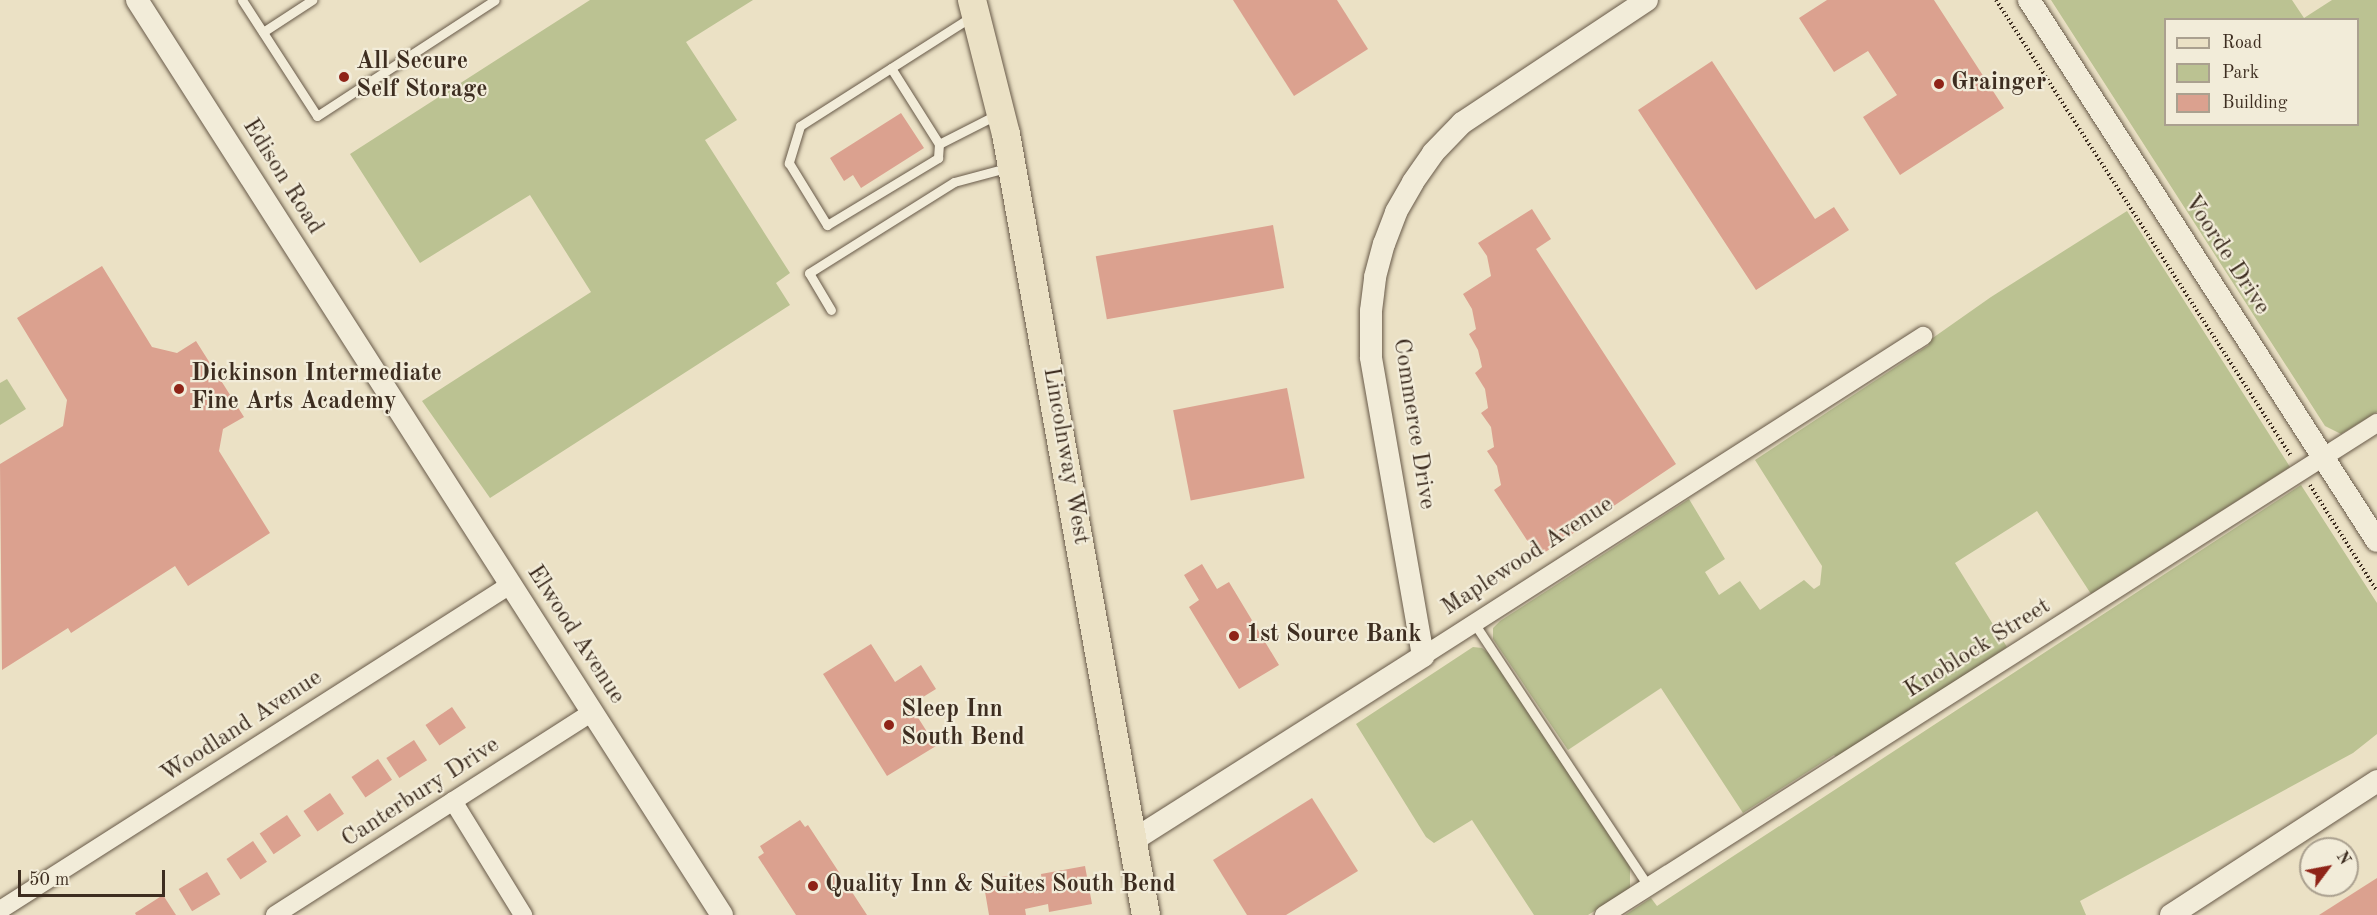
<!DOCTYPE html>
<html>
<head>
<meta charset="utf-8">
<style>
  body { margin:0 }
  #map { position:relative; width:2377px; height:915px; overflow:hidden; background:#ebe1c5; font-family:"Old Standard TT",serif }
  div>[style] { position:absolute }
  .green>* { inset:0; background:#bbc292 }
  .building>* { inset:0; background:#dba18f; transform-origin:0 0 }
  .path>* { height:4px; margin-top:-2px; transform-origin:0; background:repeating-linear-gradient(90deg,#3d2d20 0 1.5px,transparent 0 4.5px) }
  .roads { filter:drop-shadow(0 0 2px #685a49) drop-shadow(0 0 2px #685a49) }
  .service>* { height:9px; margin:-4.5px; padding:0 4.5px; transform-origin:4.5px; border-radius:4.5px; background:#f2ecd9 }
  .minor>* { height:18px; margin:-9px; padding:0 9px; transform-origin:9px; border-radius:9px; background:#f2ecd9 }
  .tertiary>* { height:22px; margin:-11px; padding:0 11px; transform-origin:11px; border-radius:11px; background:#f2ecd9 }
  .primary>* { height:28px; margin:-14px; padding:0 14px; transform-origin:14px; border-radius:14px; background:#ebe1c5 }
  .dots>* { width:16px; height:16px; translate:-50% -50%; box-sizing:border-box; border:3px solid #f2ecd9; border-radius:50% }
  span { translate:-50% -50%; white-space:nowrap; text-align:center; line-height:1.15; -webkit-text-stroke:4.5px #f2ecd9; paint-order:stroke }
  .poi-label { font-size:24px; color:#3d2d20; font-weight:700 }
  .left { translate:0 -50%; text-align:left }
  .street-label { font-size:24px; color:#3d2d20 }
  .legend { position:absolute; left:2164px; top:18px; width:195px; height:108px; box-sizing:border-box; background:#f2ecd9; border:2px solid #aaa08f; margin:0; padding:8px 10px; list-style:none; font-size:18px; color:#3d2d20 }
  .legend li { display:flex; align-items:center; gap:12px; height:30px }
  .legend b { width:30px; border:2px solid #aaa08f }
  .north { position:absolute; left:2299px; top:837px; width:60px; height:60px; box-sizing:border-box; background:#f2ecd9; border:2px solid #aaa08f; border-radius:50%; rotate:58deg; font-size:16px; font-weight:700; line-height:24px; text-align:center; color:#3d2d20 }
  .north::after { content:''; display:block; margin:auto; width:21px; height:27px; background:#8f2418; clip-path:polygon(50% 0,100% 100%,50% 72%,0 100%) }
  .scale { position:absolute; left:18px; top:870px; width:147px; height:27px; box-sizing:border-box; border:3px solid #3d2d20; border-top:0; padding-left:8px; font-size:18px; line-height:21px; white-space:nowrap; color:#3d2d20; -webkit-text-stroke:4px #f2ecd9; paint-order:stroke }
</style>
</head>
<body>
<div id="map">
  <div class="green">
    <div style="clip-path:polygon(590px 0,753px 0,686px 42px,737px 120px,705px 140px,790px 273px,776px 283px,790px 305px,490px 498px,422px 401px,591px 292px,530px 195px,420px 263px,350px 154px)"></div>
    <div style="clip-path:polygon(evenodd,2051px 0,2292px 0,2304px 18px,2332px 0,2377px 0,2377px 412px,2341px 434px,2325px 426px,2051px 0,2166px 20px,2358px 20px,2358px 124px,2166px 124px,2166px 20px)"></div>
    <div style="clip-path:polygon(2127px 211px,2290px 467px,2091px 594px,2037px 511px,1955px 563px,2007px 647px,1838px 758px,1834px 755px,1743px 813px,1661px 688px,1568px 750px,1493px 639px,1493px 628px,1500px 621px,1689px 499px,1725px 559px,1705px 572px,1719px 595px,1740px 581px,1760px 610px,1804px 580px,1814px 589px,1820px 585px,1822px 566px,1755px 460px,1929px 345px,1927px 342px,1991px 297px)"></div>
    <div style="clip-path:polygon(7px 379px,26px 409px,0 425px,0 383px)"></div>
    <div style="clip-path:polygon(2301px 485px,2377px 603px,2377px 734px,2353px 753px,2080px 901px,2086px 915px,1625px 915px,1651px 898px,1657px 906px)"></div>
    <div style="clip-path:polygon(1473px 647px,1482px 648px,1491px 655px,1630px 867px,1630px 889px,1588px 915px,1534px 915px,1472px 820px,1434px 843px,1426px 837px,1356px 724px)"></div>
  </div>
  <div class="building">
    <div style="clip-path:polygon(1233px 0,1337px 0,1368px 49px,1294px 96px)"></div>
    <div style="clip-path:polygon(1827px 0,1934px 0,2004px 108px,1900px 175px,1863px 117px,1897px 95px,1868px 51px,1834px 72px,1799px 18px)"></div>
    <div style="clip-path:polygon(1712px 61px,1815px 219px,1834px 207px,1849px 230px,1756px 290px,1638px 110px)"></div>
    <div style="clip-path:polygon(901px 113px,924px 148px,861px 188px,853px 175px,844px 181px,830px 158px)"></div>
    <div style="clip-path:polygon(1532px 209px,1551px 239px,1536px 249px,1676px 464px,1538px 557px,1494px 490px,1501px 485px,1497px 466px,1487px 451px,1494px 447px,1491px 427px,1481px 413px,1488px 408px,1485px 389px,1475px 373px,1482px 367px,1478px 350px,1469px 334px,1476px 329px,1472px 309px,1463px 294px,1491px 276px,1487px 256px,1478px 243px)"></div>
    <div style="left:1273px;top:225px;width:64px;height:180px;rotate:80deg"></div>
    <div style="clip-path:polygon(102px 266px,152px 347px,177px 353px,196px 341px,244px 417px,223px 429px,219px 451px,270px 533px,188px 586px,175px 566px,71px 633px,68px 628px,2px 670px,0 464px,63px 426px,67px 400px,17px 318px)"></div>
    <div style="left:1287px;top:388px;width:92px;height:116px;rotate:79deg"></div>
    <div style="clip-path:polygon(1202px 564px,1217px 589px,1229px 582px,1279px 665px,1239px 689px,1189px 607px,1199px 600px,1184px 575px)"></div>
    <div style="clip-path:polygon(871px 644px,895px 682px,921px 665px,936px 689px,910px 705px,936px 746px,887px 776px,823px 674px)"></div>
    <div style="left:452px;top:707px;width:25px;height:32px;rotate:56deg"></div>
    <div style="left:414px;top:740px;width:24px;height:33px;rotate:57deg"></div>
    <div style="left:378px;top:759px;width:25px;height:32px;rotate:56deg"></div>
    <div style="left:330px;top:793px;width:25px;height:32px;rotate:56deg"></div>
    <div style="clip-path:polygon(1312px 798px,1358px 871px,1286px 915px,1247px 915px,1213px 860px)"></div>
    <div style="left:287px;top:815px;width:25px;height:33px;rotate:56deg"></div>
    <div style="clip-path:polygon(800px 820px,805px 827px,808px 825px,867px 915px,796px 915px,758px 857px,764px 853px,760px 846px)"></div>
    <div style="left:253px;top:841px;width:25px;height:32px;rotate:56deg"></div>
    <div style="clip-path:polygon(1085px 866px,1092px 904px,1049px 912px,1048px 904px,1025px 909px,1026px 915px,989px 915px,983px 880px,1018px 874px,1021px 887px,1042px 883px,1041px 874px)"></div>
    <div style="left:207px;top:872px;width:26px;height:33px;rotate:59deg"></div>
    <div style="clip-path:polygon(2377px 878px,2377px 915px,2319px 915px)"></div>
    <div style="clip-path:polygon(163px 895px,176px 915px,136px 915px,135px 913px)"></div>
  </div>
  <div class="path">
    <div style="left:1996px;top:0;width:543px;rotate:57.1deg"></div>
    <div style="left:2310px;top:485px;width:125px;rotate:57.7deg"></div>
  </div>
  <div class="roads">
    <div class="service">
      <div style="left:242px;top:0;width:138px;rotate:57.1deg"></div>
      <div style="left:317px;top:116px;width:212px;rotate:-33.1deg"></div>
      <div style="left:971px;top:17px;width:203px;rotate:147.5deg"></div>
      <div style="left:800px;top:126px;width:39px;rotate:107deg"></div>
      <div style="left:789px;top:163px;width:73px;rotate:58.5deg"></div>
      <div style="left:827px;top:225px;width:130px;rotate:-31.1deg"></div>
      <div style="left:938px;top:158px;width:14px;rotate:-86deg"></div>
      <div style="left:939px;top:144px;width:64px;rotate:-27deg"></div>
      <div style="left:263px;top:32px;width:59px;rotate:-33.1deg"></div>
      <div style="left:891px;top:68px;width:90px;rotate:57.7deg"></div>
      <div style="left:831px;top:310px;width:43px;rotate:-120.7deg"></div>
      <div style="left:809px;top:273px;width:171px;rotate:-32.1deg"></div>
      <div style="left:954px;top:182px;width:58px;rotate:-15deg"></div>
      <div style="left:1474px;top:623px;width:317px;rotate:56.5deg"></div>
    </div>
    <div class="minor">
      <div style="left:1423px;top:656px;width:594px;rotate:-32.62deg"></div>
      <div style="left:453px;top:801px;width:134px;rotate:58.4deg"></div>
      <div style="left:0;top:910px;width:605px;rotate:-32.51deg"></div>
      <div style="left:275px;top:915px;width:377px;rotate:-32.6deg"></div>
      <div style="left:1604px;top:915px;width:916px;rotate:-32.48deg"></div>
    </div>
    <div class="tertiary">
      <div style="left:137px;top:0;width:1086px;rotate:57.41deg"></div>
      <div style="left:2029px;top:0;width:643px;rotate:57.25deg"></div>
      <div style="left:1132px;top:841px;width:345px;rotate:-32.4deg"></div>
      <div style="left:1423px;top:656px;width:303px;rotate:-99.9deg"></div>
      <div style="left:1371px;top:357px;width:46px;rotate:-90deg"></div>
      <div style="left:1371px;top:311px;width:34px;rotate:-83deg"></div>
      <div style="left:1375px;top:277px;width:34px;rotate:-75deg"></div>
      <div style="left:1384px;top:244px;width:34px;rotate:-69deg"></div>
      <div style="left:1396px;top:212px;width:34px;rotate:-60deg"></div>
      <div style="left:1413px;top:182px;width:35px;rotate:-55deg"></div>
      <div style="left:1433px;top:153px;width:42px;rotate:-46deg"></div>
      <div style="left:1462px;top:123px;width:222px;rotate:-33.6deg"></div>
      <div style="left:2171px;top:915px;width:246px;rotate:-33deg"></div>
    </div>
    <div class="primary">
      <div style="left:972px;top:0;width:138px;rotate:75.8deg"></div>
      <div style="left:1006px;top:134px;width:793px;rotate:79.84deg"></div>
    </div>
  </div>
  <div class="dots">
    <div style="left:344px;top:77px;background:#8f2418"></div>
    <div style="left:1939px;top:84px;background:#8f2418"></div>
    <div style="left:179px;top:389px;background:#8f2418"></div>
    <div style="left:1234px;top:636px;background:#8f2418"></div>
    <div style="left:889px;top:725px;background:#8f2418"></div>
    <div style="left:813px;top:886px;background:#8f2418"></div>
  </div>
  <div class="poi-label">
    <span class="left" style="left:356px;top:77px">All Secure<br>Self Storage</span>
    <span class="left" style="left:1951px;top:84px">Grainger</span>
    <span class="left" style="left:191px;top:389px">Dickinson Intermediate<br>Fine Arts Academy</span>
    <span class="left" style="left:1246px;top:636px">1st Source Bank</span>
    <span class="left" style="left:901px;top:725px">Sleep Inn<br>South Bend</span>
    <span class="left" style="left:825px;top:886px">Quality Inn &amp; Suites South Bend</span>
  </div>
  <div class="street-label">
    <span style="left:282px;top:177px;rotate:58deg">Edison Road</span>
    <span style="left:2226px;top:255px;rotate:57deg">Voorde Drive</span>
    <span style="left:1413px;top:424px;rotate:81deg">Commerce Drive</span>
    <span style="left:1065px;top:456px;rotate:80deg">Lincolnway West</span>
    <span style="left:1528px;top:557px;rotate:-33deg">Maplewood Avenue</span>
    <span style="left:575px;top:635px;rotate:57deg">Elwood Avenue</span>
    <span style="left:1978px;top:649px;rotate:-32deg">Knoblock Street</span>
    <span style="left:242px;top:727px;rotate:-33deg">Woodland Avenue</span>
    <span style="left:421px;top:793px;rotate:-33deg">Canterbury Drive</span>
  </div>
  <ul class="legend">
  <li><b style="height:8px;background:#ebe1c5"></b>Road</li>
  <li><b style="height:16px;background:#bbc292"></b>Park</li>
  <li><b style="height:16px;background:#dba18f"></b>Building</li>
  </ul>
  <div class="north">N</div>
  <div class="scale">50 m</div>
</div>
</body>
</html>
